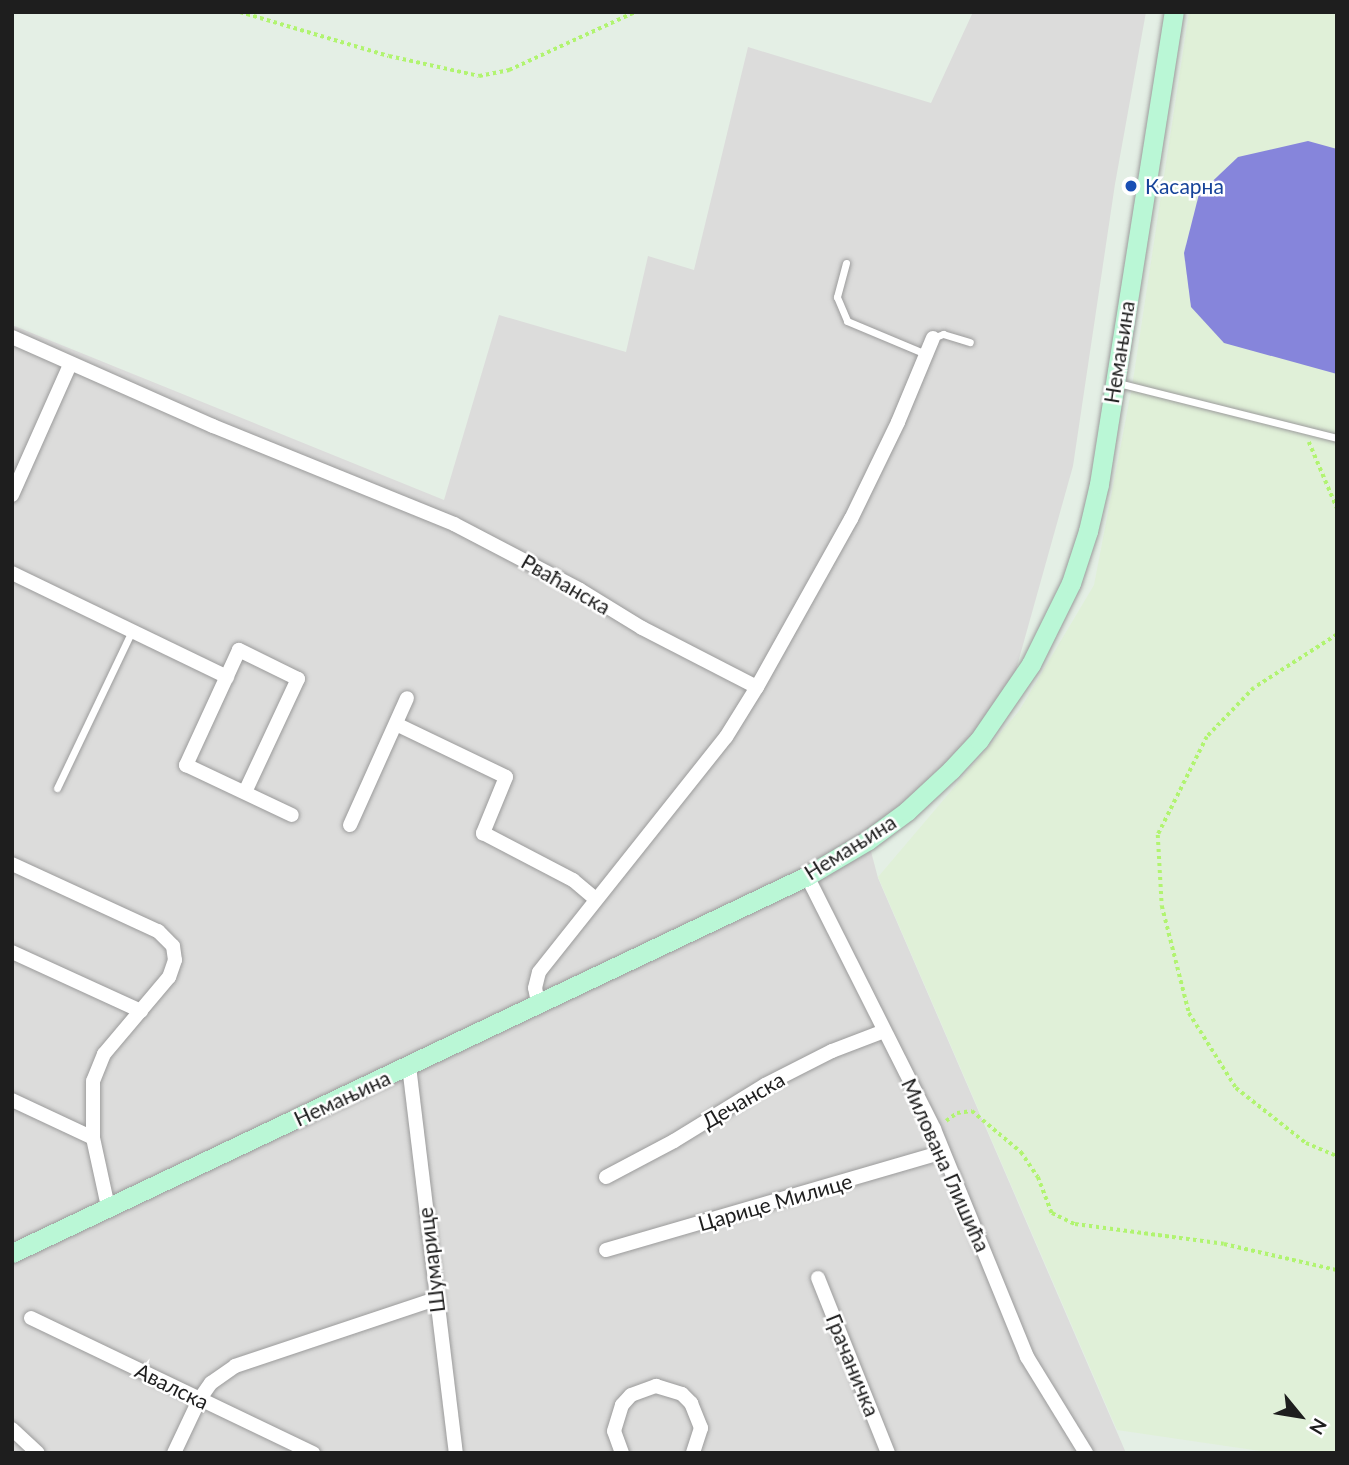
<!DOCTYPE html>
<html>
<head>
<meta charset="utf-8">
<style>
  body { margin:0 }
  #map { position:relative; width:1349px; height:1465px; overflow:hidden; background:#e4efe5; font-family:Lato,sans-serif }
  div>[style] { position:absolute }
  .residential>* { inset:0; background:#dcdcdb }
  .military>* { inset:0; background:#e0f0d8 }
  .pitch>* { inset:0; background:#8685db }
  .path>* { height:3.5px; margin-top:-1.75px; transform-origin:0; background:repeating-linear-gradient(90deg,#b1f470 0 3.5px,transparent 0 7px) }
  .roads { filter:drop-shadow(0 0 2px #9b9b9b) drop-shadow(0 0 2px #9b9b9b) }
  .lane>* { height:7px; margin:-3.5px; padding:0 3.5px; transform-origin:3.5px; border-radius:3.5px; background:#fff }
  .street>* { height:14px; margin:-7px; padding:0 7px; transform-origin:7px; border-radius:7px; background:#fff }
  .secondary>* { height:19px; margin:-9.5px; padding:0 9.5px; transform-origin:9.5px; border-radius:9.5px; background:#baf7d6 }
  .dots>* { width:19px; height:19px; translate:-50% -50%; box-sizing:border-box; border:4px solid #fff; border-radius:50% }
  span { translate:-50% -50%; white-space:nowrap; text-align:center; line-height:1.15; -webkit-text-stroke:5px #fff; paint-order:stroke }
  .transit-label { font-size:21px; color:#164399 }
  .left { translate:0 -50%; text-align:left }
  .street-label { font-size:21px; color:#1e1e1e }
  .frame { position:absolute; inset:0; border:14px solid #1e1e1e; pointer-events:none }
  .north { position:absolute; left:1265px; top:1381px; width:70px; height:70px; -webkit-text-stroke:5px #fff; paint-order:stroke; rotate:120deg; font-size:19px; font-weight:700; line-height:28px; text-align:center; color:#1e1e1e }
  .north::after { content:''; display:block; margin:auto; width:24px; height:32px; background:#1e1e1e; clip-path:polygon(50% 0,100% 100%,50% 72%,0 100%) }
</style>
</head>
<body>
<div id="map">
  <div class="residential">
    <div style="clip-path:polygon(973px 12px,1146px 12px,1115px 184px,1073px 466px,1007px 702px,868px 840px,878px 878px,1126px 1453px,12px 1453px,12px 325px,444px 500px,499px 315px,626px 352px,648px 256px,694px 270px,748px 47px,931px 103px)"></div>
  </div>
  <div class="military">
    <div style="clip-path:polygon(1189px 12px,1337px 12px,1337px 1453px,1273px 1453px,1117px 1430px,878px 877px,1019px 711px,1094px 585px,1132px 387px)"></div>
  </div>
  <div class="pitch">
    <div style="clip-path:polygon(1308px 141px,1337px 149px,1337px 374px,1224px 343px,1191px 307px,1184px 253px,1199px 194px,1238px 157px)"></div>
  </div>
  <div class="path">
    <div style="left:240px;top:12px;width:155px;rotate:16.5deg"></div>
    <div style="left:389px;top:56px;width:92px;rotate:12.5deg"></div>
    <div style="left:479px;top:76px;width:31px;rotate:-11deg"></div>
    <div style="left:509px;top:70px;width:139px;rotate:-24.7deg"></div>
    <div style="left:1309px;top:442px;width:72px;rotate:67deg"></div>
    <div style="left:1337px;top:635px;width:98px;rotate:147.4deg"></div>
    <div style="left:1254px;top:688px;width:68px;rotate:133.8deg"></div>
    <div style="left:1207px;top:737px;width:110px;rotate:116.6deg"></div>
    <div style="left:1158px;top:835px;width:71px;rotate:86.8deg"></div>
    <div style="left:1162px;top:906px;width:110px;rotate:75.8deg"></div>
    <div style="left:1189px;top:1013px;width:89px;rotate:57.9deg"></div>
    <div style="left:1236px;top:1088px;width:89px;rotate:38.2deg"></div>
    <div style="left:1306px;top:1143px;width:34px;rotate:23deg"></div>
    <div style="left:946px;top:1121px;width:14px;rotate:-36deg"></div>
    <div style="left:957px;top:1113px;width:15px;rotate:-8deg"></div>
    <div style="left:972px;top:1111px;width:64px;rotate:39.9deg"></div>
    <div style="left:1021px;top:1152px;width:30px;rotate:56deg"></div>
    <div style="left:1038px;top:1177px;width:39px;rotate:69deg"></div>
    <div style="left:1052px;top:1213px;width:25px;rotate:26deg"></div>
    <div style="left:1075px;top:1224px;width:150px;rotate:7.6deg"></div>
    <div style="left:1224px;top:1244px;width:116px;rotate:13deg"></div>
  </div>
  <div class="roads">
    <div class="lane">
      <div style="left:846px;top:263px;width:35px;rotate:105deg"></div>
      <div style="left:837px;top:297px;width:26px;rotate:67deg"></div>
      <div style="left:847px;top:321px;width:86px;rotate:22.7deg"></div>
      <div style="left:933px;top:338px;width:11px;rotate:-22deg"></div>
      <div style="left:943px;top:334px;width:28px;rotate:17deg"></div>
      <div style="left:1118px;top:383px;width:226px;rotate:14.1deg"></div>
      <div style="left:57px;top:788px;width:174px;rotate:-64.5deg"></div>
    </div>
    <div class="street">
      <div style="left:12px;top:337px;width:220px;rotate:23.9deg"></div>
      <div style="left:213px;top:426px;width:260px;rotate:22.1deg"></div>
      <div style="left:454px;top:524px;width:142px;rotate:27.6deg"></div>
      <div style="left:580px;top:590px;width:73px;rotate:31.5deg"></div>
      <div style="left:642px;top:628px;width:129px;rotate:27.2deg"></div>
      <div style="left:12px;top:495px;width:142px;rotate:-66deg"></div>
      <div style="left:12px;top:573px;width:239px;rotate:25.8deg"></div>
      <div style="left:396px;top:724px;width:122px;rotate:25.7deg"></div>
      <div style="left:506px;top:777px;width:61px;rotate:112.3deg"></div>
      <div style="left:483px;top:833px;width:102px;rotate:27.6deg"></div>
      <div style="left:573px;top:880px;width:30px;rotate:40deg"></div>
      <div style="left:245px;top:792px;width:125px;rotate:-64.9deg"></div>
      <div style="left:298px;top:679px;width:66px;rotate:-153.8deg"></div>
      <div style="left:239px;top:650px;width:127px;rotate:114.7deg"></div>
      <div style="left:186px;top:765px;width:117px;rotate:25.3deg"></div>
      <div style="left:350px;top:825px;width:139px;rotate:-65.8deg"></div>
      <div style="left:12px;top:864px;width:161px;rotate:24.7deg"></div>
      <div style="left:158px;top:931px;width:21px;rotate:45deg"></div>
      <div style="left:173px;top:946px;width:14px;rotate:82deg"></div>
      <div style="left:175px;top:960px;width:18px;rotate:109deg"></div>
      <div style="left:169px;top:977px;width:101px;rotate:130.2deg"></div>
      <div style="left:104px;top:1054px;width:29px;rotate:112deg"></div>
      <div style="left:93px;top:1081px;width:57px;rotate:90deg"></div>
      <div style="left:93px;top:1138px;width:71px;rotate:77.7deg"></div>
      <div style="left:807px;top:876px;width:283px;rotate:63.3deg"></div>
      <div style="left:934px;top:1129px;width:246px;rotate:67.8deg"></div>
      <div style="left:1027px;top:1357px;width:113px;rotate:58.4deg"></div>
      <div style="left:12px;top:952px;width:142px;rotate:24.6deg"></div>
      <div style="left:538px;top:1003px;width:15px;rotate:-101deg"></div>
      <div style="left:535px;top:988px;width:16px;rotate:-76deg"></div>
      <div style="left:539px;top:972px;width:300px;rotate:-51.5deg"></div>
      <div style="left:726px;top:737px;width:59px;rotate:-58.2deg"></div>
      <div style="left:757px;top:687px;width:193px;rotate:-60.8deg"></div>
      <div style="left:851px;top:519px;width:108px;rotate:-64.1deg"></div>
      <div style="left:898px;top:422px;width:91px;rotate:-67.4deg"></div>
      <div style="left:409px;top:1066px;width:390px;rotate:83.1deg"></div>
      <div style="left:12px;top:1100px;width:89px;rotate:25.1deg"></div>
      <div style="left:606px;top:1177px;width:77px;rotate:-27.9deg"></div>
      <div style="left:674px;top:1141px;width:107px;rotate:-31.6deg"></div>
      <div style="left:765px;top:1085px;width:75px;rotate:-26.9deg"></div>
      <div style="left:832px;top:1051px;width:56px;rotate:-21deg"></div>
      <div style="left:606px;top:1250px;width:351px;rotate:-16.2deg"></div>
      <div style="left:818px;top:1278px;width:188px;rotate:68.2deg"></div>
      <div style="left:31px;top:1318px;width:313px;rotate:25.6deg"></div>
      <div style="left:12px;top:1429px;width:35px;rotate:43deg"></div>
      <div style="left:174px;top:1453px;width:59px;rotate:-64.7deg"></div>
      <div style="left:199px;top:1400px;width:21px;rotate:-55deg"></div>
      <div style="left:211px;top:1383px;width:29px;rotate:-35deg"></div>
      <div style="left:235px;top:1366px;width:211px;rotate:-18.5deg"></div>
      <div style="left:622px;top:1453px;width:23px;rotate:-110deg"></div>
      <div style="left:614px;top:1431px;width:27px;rotate:-73deg"></div>
      <div style="left:622px;top:1405px;width:13px;rotate:-48deg"></div>
      <div style="left:631px;top:1395px;width:27px;rotate:-20deg"></div>
      <div style="left:656px;top:1386px;width:27px;rotate:17deg"></div>
      <div style="left:682px;top:1394px;width:13px;rotate:45deg"></div>
      <div style="left:691px;top:1403px;width:27px;rotate:68deg"></div>
      <div style="left:701px;top:1428px;width:26px;rotate:108deg"></div>
    </div>
    <div class="secondary">
      <div style="left:12px;top:1253px;width:880px;rotate:-25.37deg"></div>
      <div style="left:807px;top:876px;width:71px;rotate:-30.5deg"></div>
      <div style="left:868px;top:840px;width:49px;rotate:-36.6deg"></div>
      <div style="left:907px;top:811px;width:60px;rotate:-43deg"></div>
      <div style="left:951px;top:770px;width:41px;rotate:-47deg"></div>
      <div style="left:979px;top:740px;width:92px;rotate:-55.6deg"></div>
      <div style="left:1031px;top:664px;width:90px;rotate:-63.7deg"></div>
      <div style="left:1071px;top:583px;width:55px;rotate:-71.9deg"></div>
      <div style="left:1088px;top:531px;width:48px;rotate:-76.8deg"></div>
      <div style="left:1099px;top:484px;width:478px;rotate:-81deg"></div>
    </div>
  </div>
  <div class="dots">
    <div style="left:1131px;top:186px;background:#1a4fb4"></div>
  </div>
  <div class="transit-label">
    <span class="left" style="left:1145px;top:186px">Касарна</span>
  </div>
  <div class="street-label">
    <span style="left:1119px;top:352px;rotate:-81deg">Немањина</span>
    <span style="left:566px;top:584px;rotate:30deg">Рваћанска</span>
    <span style="left:850px;top:847px;rotate:-32deg">Немањина</span>
    <span style="left:342px;top:1098px;rotate:-25deg">Немањина</span>
    <span style="left:743px;top:1100px;rotate:-30deg">Дечанска</span>
    <span style="left:946px;top:1165px;rotate:66deg">Милована Глишића</span>
    <span style="left:775px;top:1202px;rotate:-16deg">Царице Милице</span>
    <span style="left:431px;top:1260px;rotate:-97deg">Шумарице</span>
    <span style="left:853px;top:1365px;rotate:68deg">Грачаничка</span>
    <span style="left:172px;top:1386px;rotate:26deg">Авалска</span>
  </div>
  <div class="frame"></div>
  <div class="north">N</div>
</div>
</body>
</html>
